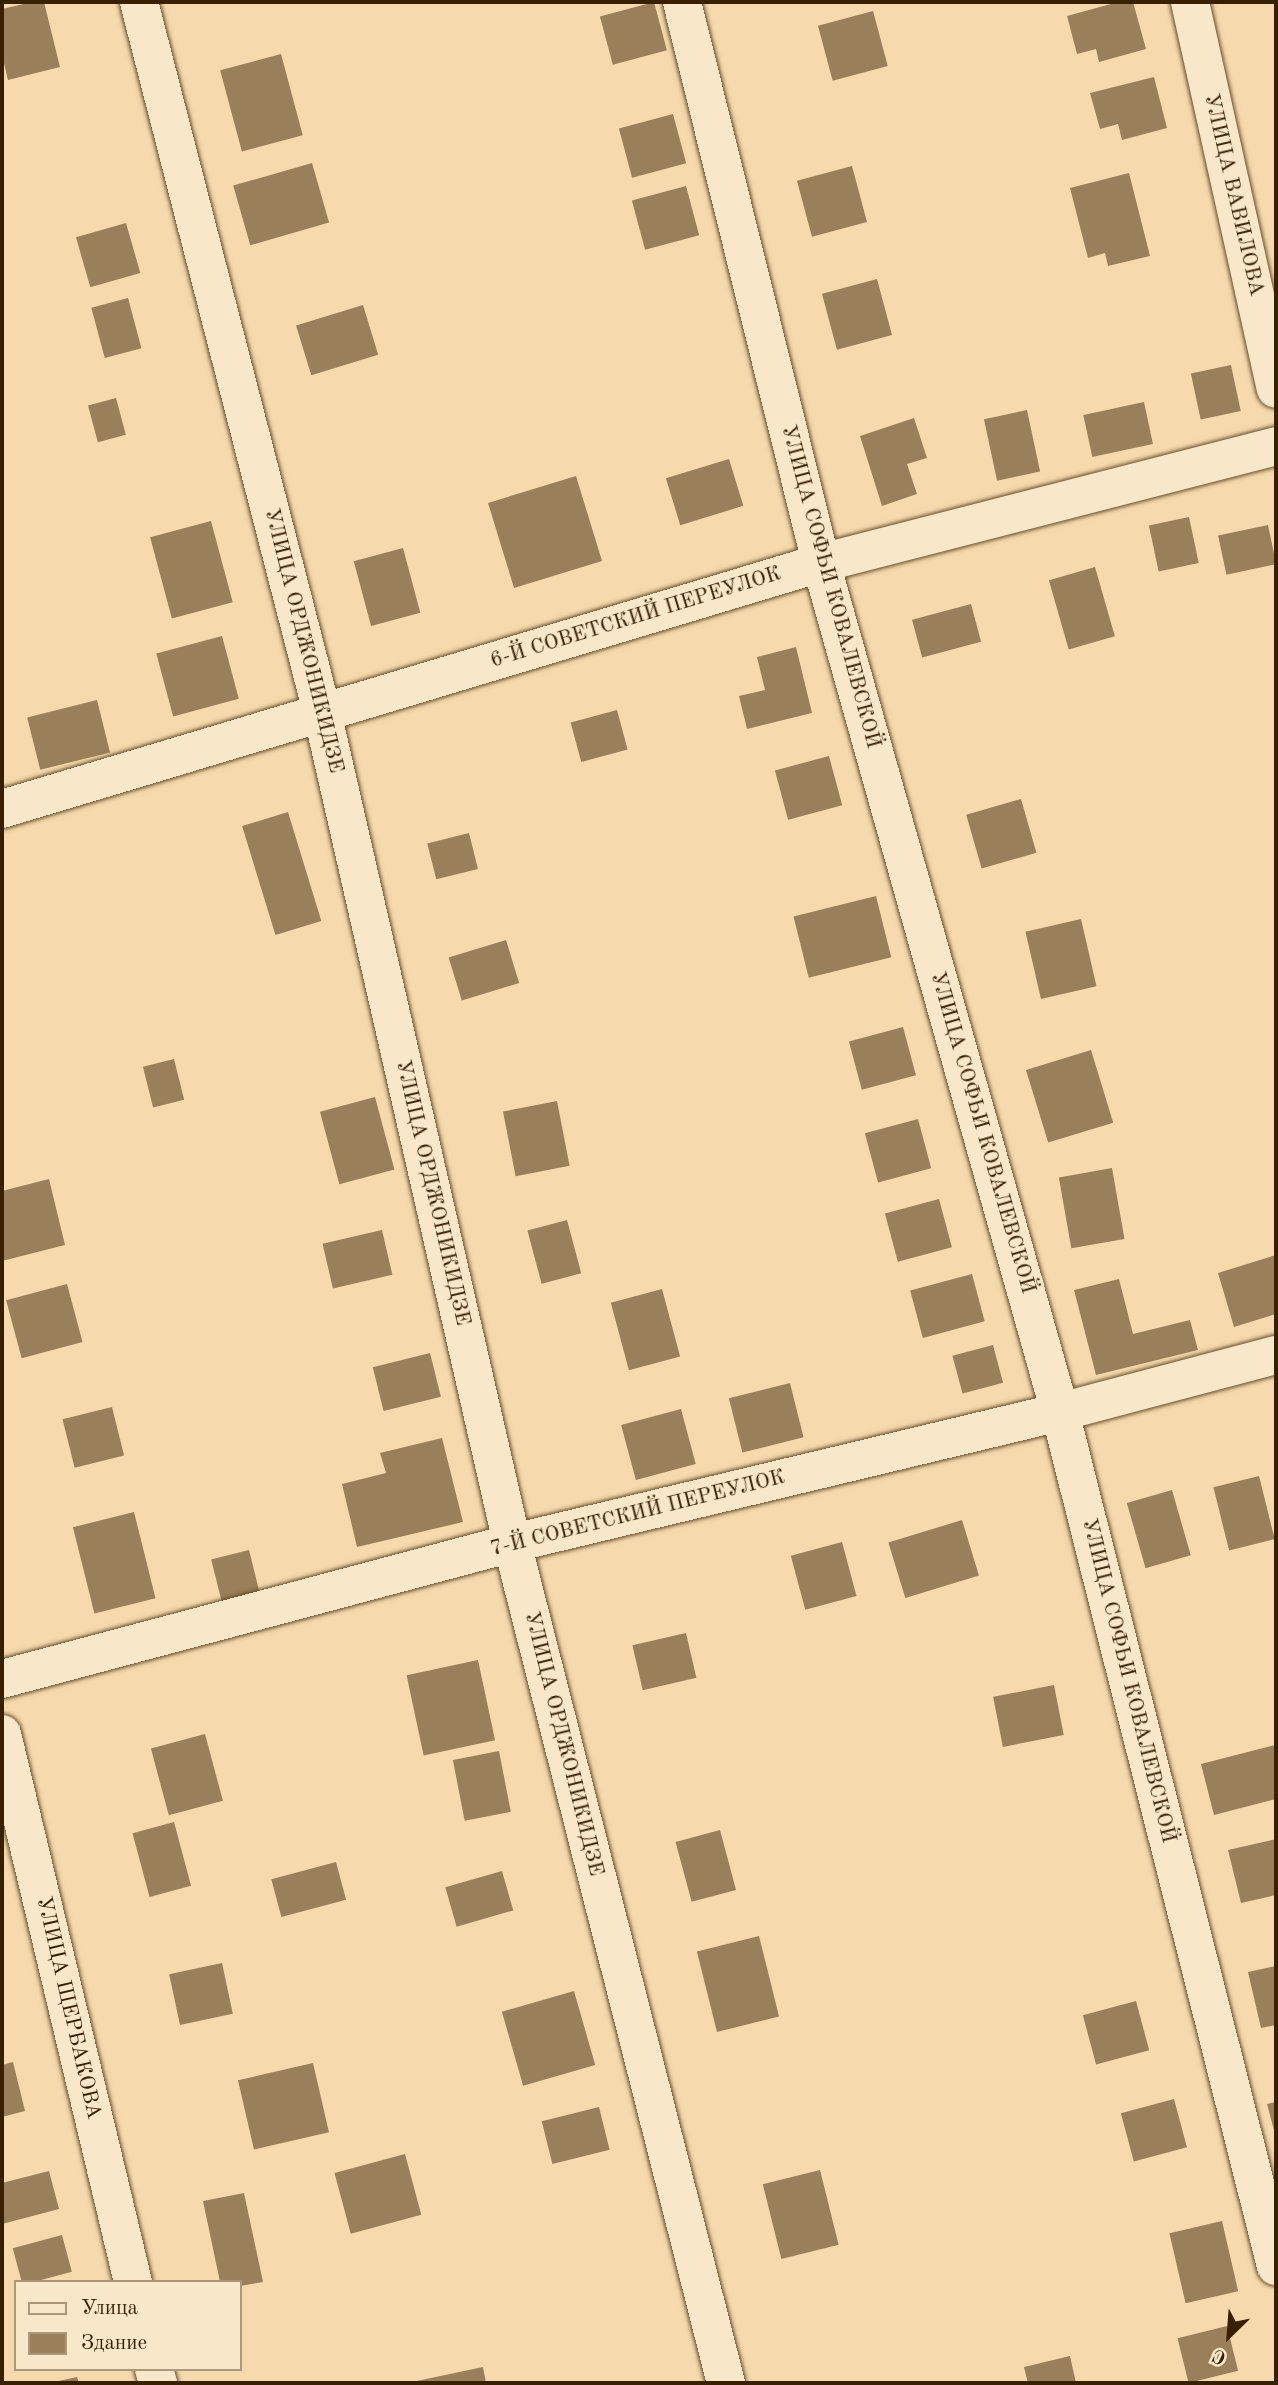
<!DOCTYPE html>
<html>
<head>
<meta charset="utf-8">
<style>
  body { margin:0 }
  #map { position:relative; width:1278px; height:2385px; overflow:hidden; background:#f6daad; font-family:"Old Standard TT",serif }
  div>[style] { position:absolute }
  .building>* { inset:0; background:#9a805a; transform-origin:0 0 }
  .roads { filter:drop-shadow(0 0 2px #674e2b) drop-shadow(0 0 2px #674e2b) }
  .minor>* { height:38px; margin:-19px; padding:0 19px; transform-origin:19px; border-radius:19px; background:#f9e7ca }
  span { translate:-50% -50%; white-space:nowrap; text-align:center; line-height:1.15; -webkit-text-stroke:6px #f9e7ca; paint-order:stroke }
  .street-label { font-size:21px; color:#371f00 }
  .frame { position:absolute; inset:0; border:4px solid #371f00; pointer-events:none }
  .legend { position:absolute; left:14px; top:2280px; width:228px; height:91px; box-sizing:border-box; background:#f9e7ca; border:2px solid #ab9779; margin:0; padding:9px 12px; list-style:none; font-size:21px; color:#371f00 }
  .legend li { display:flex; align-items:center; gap:14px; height:35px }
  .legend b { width:35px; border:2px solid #ab9779 }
  .north { position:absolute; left:1194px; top:2301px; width:70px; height:70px; -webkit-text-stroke:5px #f9e7ca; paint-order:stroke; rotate:205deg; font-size:19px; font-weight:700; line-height:28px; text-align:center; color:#371f00 }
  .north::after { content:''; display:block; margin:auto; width:24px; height:32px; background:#371f00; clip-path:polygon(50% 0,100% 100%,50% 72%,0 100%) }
</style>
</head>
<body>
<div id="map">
  <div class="building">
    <div style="clip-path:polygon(32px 2px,44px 2px,60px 67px,8px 80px,2px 55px,2px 9px)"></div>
    <div style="left:654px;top:2px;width:50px;height:56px;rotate:75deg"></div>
    <div style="clip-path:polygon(1118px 2px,1133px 2px,1146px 49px,1099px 62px,1096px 49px,1077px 54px,1067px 16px)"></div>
    <div style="left:873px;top:11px;width:57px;height:57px;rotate:75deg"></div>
    <div style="left:281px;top:54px;width:84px;height:63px;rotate:75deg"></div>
    <div style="clip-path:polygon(1154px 77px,1167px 128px,1122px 140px,1118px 124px,1100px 129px,1090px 93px)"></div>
    <div style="left:673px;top:114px;width:51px;height:56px;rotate:75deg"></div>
    <div style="left:312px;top:163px;width:62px;height:82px;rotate:74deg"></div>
    <div style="left:852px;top:166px;width:58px;height:57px;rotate:75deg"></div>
    <div style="clip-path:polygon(1129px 173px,1150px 256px,1108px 266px,1105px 253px,1088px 258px,1070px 188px)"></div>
    <div style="left:686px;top:186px;width:51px;height:56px;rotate:75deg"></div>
    <div style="left:126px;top:223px;width:52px;height:52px;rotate:74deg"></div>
    <div style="left:877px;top:279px;width:58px;height:57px;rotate:75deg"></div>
    <div style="left:128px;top:298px;width:52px;height:38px;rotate:75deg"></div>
    <div style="left:363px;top:305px;width:52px;height:70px;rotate:73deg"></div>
    <div style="left:1231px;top:365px;width:47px;height:41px;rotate:78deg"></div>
    <div style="left:116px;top:398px;width:38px;height:29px;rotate:75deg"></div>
    <div style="left:1144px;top:402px;width:43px;height:62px;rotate:78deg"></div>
    <div style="left:1027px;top:410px;width:63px;height:44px;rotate:78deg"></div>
    <div style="clip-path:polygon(914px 418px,927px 458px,907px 464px,917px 494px,882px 506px,860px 436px)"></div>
    <div style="left:729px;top:459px;width:49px;height:66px;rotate:73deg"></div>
    <div style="left:576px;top:476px;width:89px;height:92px;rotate:73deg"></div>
    <div style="left:1189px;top:517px;width:47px;height:41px;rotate:78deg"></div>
    <div style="left:211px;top:521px;width:84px;height:63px;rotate:75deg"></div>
    <div style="left:1268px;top:525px;width:40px;height:51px;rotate:78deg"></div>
    <div style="left:403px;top:548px;width:67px;height:51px;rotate:75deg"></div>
    <div style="left:1095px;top:567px;width:72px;height:48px;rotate:74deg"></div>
    <div style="left:971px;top:604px;width:39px;height:61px;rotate:75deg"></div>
    <div style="left:222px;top:636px;width:65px;height:68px;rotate:75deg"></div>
    <div style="clip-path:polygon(796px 647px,812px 713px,747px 729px,739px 696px,765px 690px,757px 657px)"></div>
    <div style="left:97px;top:700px;width:54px;height:72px;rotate:76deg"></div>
    <div style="left:617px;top:710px;width:41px;height:48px;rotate:75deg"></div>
    <div style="left:829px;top:756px;width:51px;height:56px;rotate:75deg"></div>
    <div style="left:1021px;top:799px;width:56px;height:57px;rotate:74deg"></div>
    <div style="left:288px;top:812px;width:114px;height:48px;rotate:73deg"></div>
    <div style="left:469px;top:833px;width:37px;height:43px;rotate:76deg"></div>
    <div style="left:876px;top:896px;width:63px;height:85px;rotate:76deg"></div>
    <div style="left:1081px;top:919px;width:69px;height:57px;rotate:77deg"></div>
    <div style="left:506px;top:940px;width:45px;height:60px;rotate:73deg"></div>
    <div style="left:903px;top:1027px;width:50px;height:56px;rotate:75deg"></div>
    <div style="left:1091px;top:1050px;width:76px;height:68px;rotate:73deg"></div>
    <div style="left:174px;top:1059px;width:42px;height:32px;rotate:76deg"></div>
    <div style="left:375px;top:1097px;width:75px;height:57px;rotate:75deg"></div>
    <div style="left:557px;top:1101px;width:66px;height:55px;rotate:79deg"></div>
    <div style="left:918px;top:1119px;width:51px;height:55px;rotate:75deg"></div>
    <div style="left:1112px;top:1168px;width:72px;height:54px;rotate:80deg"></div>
    <div style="clip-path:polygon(49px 1179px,65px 1245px,2px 1261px,2px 1191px)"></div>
    <div style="left:939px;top:1199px;width:50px;height:56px;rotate:75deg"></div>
    <div style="left:567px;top:1220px;width:55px;height:41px;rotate:75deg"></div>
    <div style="left:382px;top:1230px;width:46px;height:61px;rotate:77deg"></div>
    <div style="clip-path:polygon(1276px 1255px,1276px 1314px,1234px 1327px,1218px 1273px)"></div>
    <div style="left:972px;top:1274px;width:49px;height:64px;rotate:75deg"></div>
    <div style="clip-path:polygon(1119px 1279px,1133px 1334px,1190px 1320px,1198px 1350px,1096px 1375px,1074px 1290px)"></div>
    <div style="left:67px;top:1284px;width:60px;height:63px;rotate:75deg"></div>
    <div style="left:662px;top:1289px;width:70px;height:53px;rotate:75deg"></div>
    <div style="left:993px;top:1345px;width:39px;height:42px;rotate:75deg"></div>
    <div style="left:430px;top:1353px;width:45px;height:59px;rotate:76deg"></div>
    <div style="left:790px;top:1383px;width:56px;height:63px;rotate:76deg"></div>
    <div style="left:112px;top:1407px;width:50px;height:51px;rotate:76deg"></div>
    <div style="left:681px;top:1409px;width:57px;height:62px;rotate:75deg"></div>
    <div style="clip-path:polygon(442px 1438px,463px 1522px,357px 1547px,342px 1484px,386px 1473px,380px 1453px)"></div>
    <div style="left:1259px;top:1476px;width:65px;height:47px;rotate:76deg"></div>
    <div style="left:1172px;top:1490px;width:68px;height:47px;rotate:74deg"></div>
    <div style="left:134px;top:1512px;width:89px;height:63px;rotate:76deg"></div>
    <div style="left:962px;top:1520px;width:58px;height:77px;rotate:73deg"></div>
    <div style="left:842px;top:1542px;width:56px;height:53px;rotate:75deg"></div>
    <div style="left:249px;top:1550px;width:45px;height:39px;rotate:76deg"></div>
    <div style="left:686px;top:1633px;width:46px;height:55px;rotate:77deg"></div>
    <div style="left:478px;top:1660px;width:82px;height:73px;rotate:78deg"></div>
    <div style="left:1054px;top:1685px;width:51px;height:62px;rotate:79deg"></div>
    <div style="left:205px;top:1734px;width:69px;height:56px;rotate:75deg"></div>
    <div style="clip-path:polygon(1275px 1745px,1276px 1799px,1214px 1815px,1201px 1764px)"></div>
    <div style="left:499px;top:1751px;width:62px;height:47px;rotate:79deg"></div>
    <div style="left:174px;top:1822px;width:66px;height:43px;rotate:75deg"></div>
    <div style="left:720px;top:1830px;width:62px;height:46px;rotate:75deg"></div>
    <div style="clip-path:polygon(1276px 1839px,1276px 1895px,1241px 1903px,1228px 1850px)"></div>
    <div style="left:336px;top:1862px;width:39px;height:67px;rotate:75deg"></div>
    <div style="left:502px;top:1871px;width:41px;height:59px;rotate:74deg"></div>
    <div style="left:759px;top:1936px;width:83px;height:64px;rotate:76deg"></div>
    <div style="left:222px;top:1963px;width:52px;height:54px;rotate:78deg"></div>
    <div style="clip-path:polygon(1276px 1966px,1276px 2025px,1261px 2028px,1248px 1972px)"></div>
    <div style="left:574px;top:1991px;width:77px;height:75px;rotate:74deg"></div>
    <div style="left:1136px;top:2001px;width:51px;height:55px;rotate:75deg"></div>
    <div style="clip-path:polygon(13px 2062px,25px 2111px,2px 2117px,2px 2065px)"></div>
    <div style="left:313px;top:2063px;width:71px;height:77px;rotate:77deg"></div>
    <div style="left:1174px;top:2099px;width:50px;height:55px;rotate:75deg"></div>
    <div style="clip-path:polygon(1276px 2102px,1276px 2134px,1275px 2134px,1267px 2104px)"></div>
    <div style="left:599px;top:2107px;width:44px;height:59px;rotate:76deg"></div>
    <div style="left:405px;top:2154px;width:63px;height:73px;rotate:75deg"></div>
    <div style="left:820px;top:2170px;width:77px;height:59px;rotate:76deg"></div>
    <div style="clip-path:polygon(49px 2171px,59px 2209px,2px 2224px,2px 2183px)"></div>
    <div style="clip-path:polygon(244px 2193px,263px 2282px,240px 2286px,240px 2282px,220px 2282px,203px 2201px)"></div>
    <div style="left:1222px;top:2221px;width:72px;height:54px;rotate:77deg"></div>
    <div style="left:62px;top:2235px;width:38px;height:51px;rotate:75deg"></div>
    <div style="left:1227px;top:2326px;width:46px;height:51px;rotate:76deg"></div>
    <div style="clip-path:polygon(1070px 2356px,1076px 2383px,1028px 2383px,1024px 2367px)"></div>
    <div style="clip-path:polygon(483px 2367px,486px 2383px,412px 2383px,412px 2382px)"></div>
    <div style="clip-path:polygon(77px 2377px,79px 2383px,54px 2383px,54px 2382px)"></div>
  </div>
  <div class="roads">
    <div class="minor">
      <div style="left:139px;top:2px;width:733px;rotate:75.55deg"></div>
      <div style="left:322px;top:712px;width:852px;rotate:77.12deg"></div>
      <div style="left:512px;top:1543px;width:867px;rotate:75.71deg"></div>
      <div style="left:682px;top:2px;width:578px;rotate:76.08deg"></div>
      <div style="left:821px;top:563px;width:882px;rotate:74.28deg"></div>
      <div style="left:1060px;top:1412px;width:881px;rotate:75.81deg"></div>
      <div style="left:1190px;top:2px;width:396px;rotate:77.5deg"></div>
      <div style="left:2px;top:809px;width:855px;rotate:-16.72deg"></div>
      <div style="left:821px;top:563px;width:470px;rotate:-14.4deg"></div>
      <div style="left:2px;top:1679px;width:516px;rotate:-14.92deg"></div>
      <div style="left:501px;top:1546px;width:575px;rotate:-13.48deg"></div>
      <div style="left:1060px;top:1412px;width:223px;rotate:-14.8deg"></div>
      <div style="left:2px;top:1734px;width:563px;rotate:76.56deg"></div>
      <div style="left:154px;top:2369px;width:15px;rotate:74deg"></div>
    </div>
  </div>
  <div class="street-label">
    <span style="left:1233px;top:195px;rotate:77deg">УЛИЦА ВАВИЛОВА</span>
    <span style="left:830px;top:587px;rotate:75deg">УЛИЦА СОФЬИ КОВАЛЕВСКОЙ</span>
    <span style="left:636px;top:618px;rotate:-17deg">6-Й СОВЕТСКИЙ ПЕРЕУЛОК</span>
    <span style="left:303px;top:641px;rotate:76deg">УЛИЦА ОРДЖОНИКИДЗЕ</span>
    <span style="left:982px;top:1133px;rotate:74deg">УЛИЦА СОФЬИ КОВАЛЕВСКОЙ</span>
    <span style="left:432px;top:1193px;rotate:77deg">УЛИЦА ОРДЖОНИКИДЗЕ</span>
    <span style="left:638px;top:1514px;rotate:-14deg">7-Й СОВЕТСКИЙ ПЕРЕУЛОК</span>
    <span style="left:1128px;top:1681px;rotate:76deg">УЛИЦА СОФЬИ КОВАЛЕВСКОЙ</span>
    <span style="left:563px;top:1744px;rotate:76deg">УЛИЦА ОРДЖОНИКИДЗЕ</span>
    <span style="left:68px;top:2008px;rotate:77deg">УЛИЦА ЩЕРБАКОВА</span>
  </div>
  <div class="frame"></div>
  <ul class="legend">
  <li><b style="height:9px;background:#f9e7ca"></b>Улица</li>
  <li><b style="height:19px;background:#9a805a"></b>Здание</li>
  </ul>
  <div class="north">С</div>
</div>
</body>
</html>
